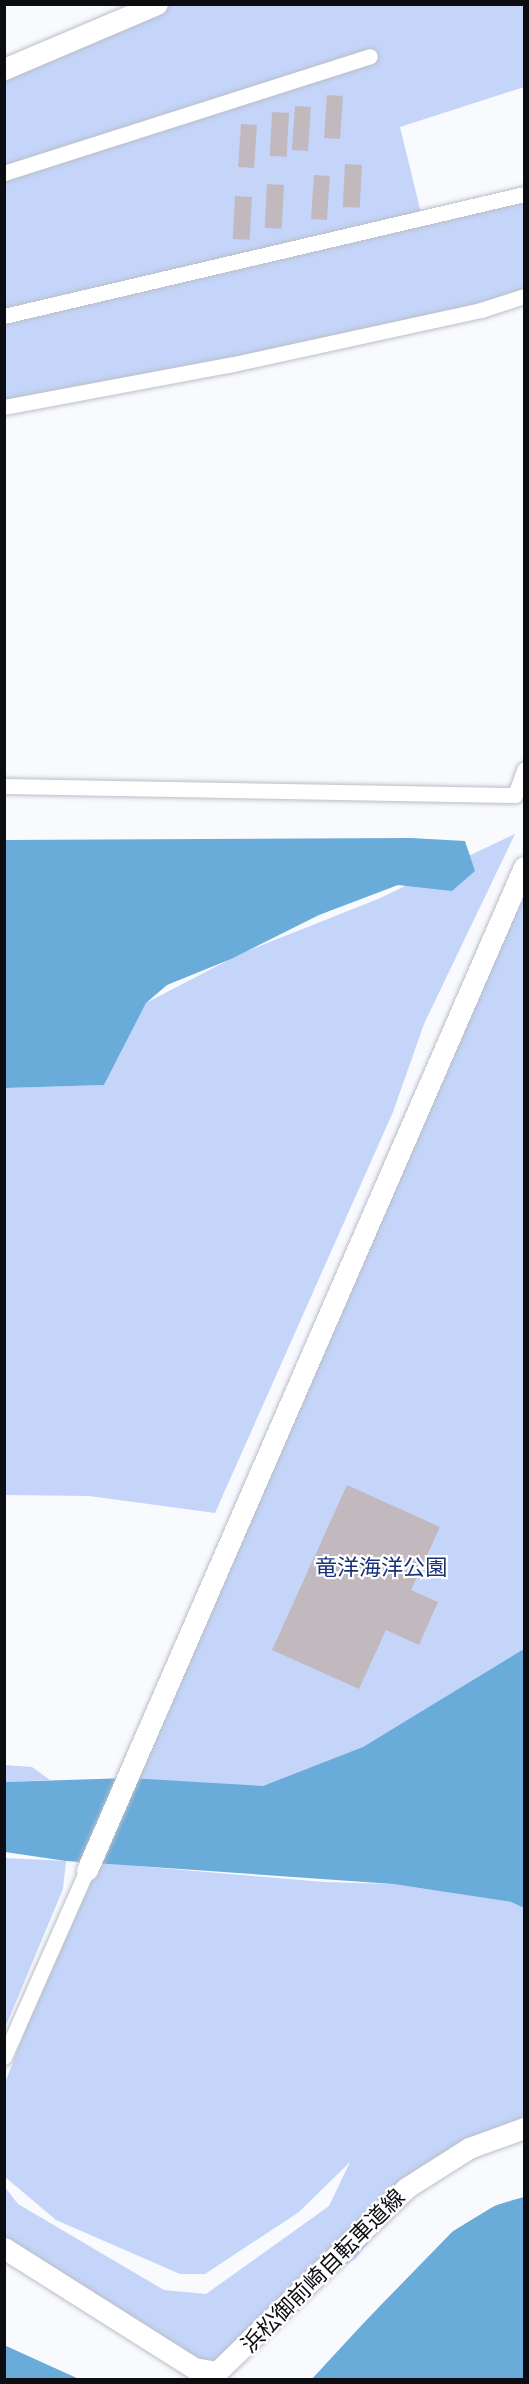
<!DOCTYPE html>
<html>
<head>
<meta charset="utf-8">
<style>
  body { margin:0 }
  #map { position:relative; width:529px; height:2384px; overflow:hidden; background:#f9fafe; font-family:"Space Grotesk","Noto Sans JP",sans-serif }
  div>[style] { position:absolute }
  .green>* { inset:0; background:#c4d5f9 }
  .water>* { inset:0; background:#69abd9 }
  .pier>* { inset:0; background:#f9fafe }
  .building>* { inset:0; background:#c2b9bf; transform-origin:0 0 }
  .roads { filter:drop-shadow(0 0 2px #babec7) drop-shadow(0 0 2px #babec7) }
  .street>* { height:15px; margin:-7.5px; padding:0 7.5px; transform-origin:7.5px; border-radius:7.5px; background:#fff }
  .secondary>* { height:21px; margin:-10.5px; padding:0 10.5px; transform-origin:10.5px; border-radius:10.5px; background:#fff }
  span { translate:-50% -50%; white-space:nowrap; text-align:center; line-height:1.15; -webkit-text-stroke:4.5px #fff; paint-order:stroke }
  .park-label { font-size:22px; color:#183379 }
  .street-label { font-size:22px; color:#0c0d10 }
  .frame { position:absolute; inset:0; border:6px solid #0c0d10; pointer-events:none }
</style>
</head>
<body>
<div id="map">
  <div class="green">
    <div style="clip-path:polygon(157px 5px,524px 5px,524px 87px,400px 127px,423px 221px,524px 194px,524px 290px,422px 322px,5px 406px,4px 69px)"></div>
    <div style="clip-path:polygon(515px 834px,424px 1024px,393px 1112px,215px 1513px,89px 1496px,5px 1495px,4px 1088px,104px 1085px,146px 1003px,242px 953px,378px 899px)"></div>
    <div style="clip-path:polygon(524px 887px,524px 1652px,334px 1764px,263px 1786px,127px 1783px)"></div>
    <div style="clip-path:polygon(4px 1765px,32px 1767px,50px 1780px,5px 1782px)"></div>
    <div style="clip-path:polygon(5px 1858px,66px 1861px,63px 1889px,5px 2028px)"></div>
    <div style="clip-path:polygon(90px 1862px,324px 1882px,393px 1884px,511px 1902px,524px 1908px,524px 2135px,425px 2173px,356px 2258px,293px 2301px,217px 2372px,5px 2246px,4px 2186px,18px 2204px,164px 2290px,206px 2294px,329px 2206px,350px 2162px,299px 2212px,205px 2274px,180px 2274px,56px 2220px,5px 2177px,5px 2083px)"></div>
  </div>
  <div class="water">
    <div style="clip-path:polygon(411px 838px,465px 841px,475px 871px,452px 891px,398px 885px,319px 915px,231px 959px,167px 985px,146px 1003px,104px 1085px,5px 1088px,5px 840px)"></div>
    <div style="clip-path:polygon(524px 1649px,524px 1908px,511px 1902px,393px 1884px,66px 1861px,5px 1852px,4px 1782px,129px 1778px,263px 1786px,363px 1747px)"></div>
    <div style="clip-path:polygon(524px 2195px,524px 2379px,311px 2380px,442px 2238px,489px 2208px)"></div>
    <div style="clip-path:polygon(4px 2345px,79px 2379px,5px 2379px)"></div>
  </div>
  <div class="pier">
    <div style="clip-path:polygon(524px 2192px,524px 2197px,496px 2205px,453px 2231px,308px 2380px,440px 2236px,487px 2205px)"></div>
    <div style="clip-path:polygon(4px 2341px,81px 2377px,82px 2380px,5px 2345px)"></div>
  </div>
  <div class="building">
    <div style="left:327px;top:95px;width:16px;height:43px;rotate:4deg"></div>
    <div style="left:295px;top:106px;width:16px;height:44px;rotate:4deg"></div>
    <div style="left:272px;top:112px;width:17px;height:44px;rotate:3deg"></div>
    <div style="left:241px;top:124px;width:16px;height:43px;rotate:4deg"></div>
    <div style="left:345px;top:164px;width:17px;height:43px;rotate:3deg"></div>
    <div style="left:314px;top:175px;width:16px;height:44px;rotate:4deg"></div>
    <div style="left:267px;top:184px;width:17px;height:44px;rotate:3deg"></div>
    <div style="left:235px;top:196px;width:17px;height:43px;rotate:3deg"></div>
    <div style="clip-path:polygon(347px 1485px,440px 1527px,411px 1590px,438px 1602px,419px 1645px,386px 1630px,359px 1689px,272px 1650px)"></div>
  </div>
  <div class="roads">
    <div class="street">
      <div style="left:4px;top:173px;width:384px;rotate:-17.7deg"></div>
      <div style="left:4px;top:316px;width:534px;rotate:-13.2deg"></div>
      <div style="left:4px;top:407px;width:229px;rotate:-10.6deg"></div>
      <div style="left:229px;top:365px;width:258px;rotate:-12.3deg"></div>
      <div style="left:481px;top:310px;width:45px;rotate:-18deg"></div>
      <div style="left:4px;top:786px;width:511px;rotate:1.01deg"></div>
      <div style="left:515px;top:795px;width:27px;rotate:-70deg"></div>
      <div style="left:4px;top:2057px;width:205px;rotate:-66.1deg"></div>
    </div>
    <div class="secondary">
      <div style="left:4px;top:69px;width:166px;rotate:-23deg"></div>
      <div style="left:87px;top:1870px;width:1094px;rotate:-66.46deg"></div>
      <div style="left:4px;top:2248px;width:225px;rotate:32.3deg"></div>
      <div style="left:194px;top:2368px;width:23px;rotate:10deg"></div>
      <div style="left:217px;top:2372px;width:264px;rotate:-44.2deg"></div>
      <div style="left:406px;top:2188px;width:75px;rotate:-32.4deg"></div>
      <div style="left:469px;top:2148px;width:59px;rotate:-20deg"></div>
    </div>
  </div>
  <div class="park-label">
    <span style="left:381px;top:1568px">竜洋海洋公園</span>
  </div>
  <div class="street-label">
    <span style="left:323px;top:2271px;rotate:-45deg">浜松御前崎自転車道線</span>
  </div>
  <div class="frame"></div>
</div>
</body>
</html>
